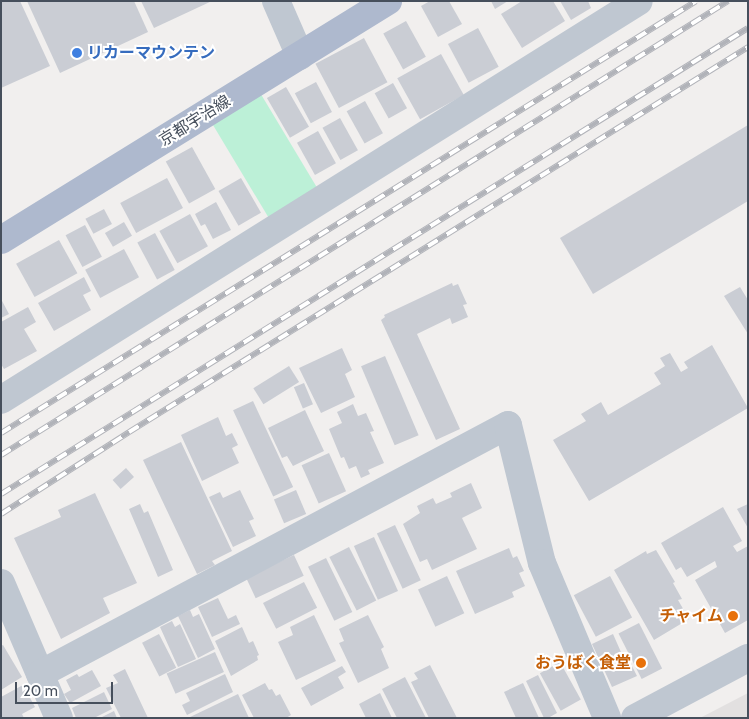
<!DOCTYPE html>
<html>
<head>
<meta charset="utf-8">
<style>
  body { margin:0 }
  #map { position:relative; width:749px; height:719px; overflow:hidden; background:#f1efee; font-family:Cabin,"Noto Sans JP",sans-serif }
  div>[style] { position:absolute }
  .education>* { inset:0; background:#e2e0e0 }
  .green>* { inset:0; background:#bcf0d7; transform-origin:0 0 }
  .building>* { inset:0; background:#cacdd4; transform-origin:0 0 }
  .minor>* { height:28px; margin:-14px; padding:0 14px; transform-origin:14px; border-radius:14px; background:#bfc7d1 }
  .primary>* { height:28px; margin:-14px; padding:0 14px; transform-origin:14px; border-radius:14px; background:#aeb9ce }
  .rail>* { height:5.5px; margin-top:-2.75px; transform-origin:0; background:repeating-linear-gradient(90deg,#fff 0 11px,#b1b3b9 0 22px); box-sizing:border-box; border-block:1px solid #b1b3b9 }
  .dots>* { width:14px; height:14px; translate:-50% -50%; box-sizing:border-box; border:2px solid #fff; border-radius:50% }
  span { translate:-50% -50%; white-space:nowrap; text-align:center; line-height:1.15; -webkit-text-stroke:4px #fff; paint-order:stroke }
  .shop-label { font-size:16px; color:#366cbe; font-weight:700 }
  .left { translate:0 -50%; text-align:left }
  .street-label { font-size:16px; color:#464f5c }
  .food-label { font-size:16px; color:#c56008; font-weight:700 }
  .right { translate:-100% -50%; text-align:right }
  .frame { position:absolute; inset:0; border:2px solid #464f5c; pointer-events:none }
  .scale { position:absolute; left:15px; top:682px; width:98px; height:22px; box-sizing:border-box; border:2px solid #464f5c; border-top:0; padding-left:6px; font-size:15px; line-height:18px; white-space:nowrap; color:#464f5c; -webkit-text-stroke:4px #fff; paint-order:stroke }
</style>
</head>
<body>
<div id="map">
  <div class="education">
    <div style="clip-path:polygon(748px 693px,748px 718px,700px 718px)"></div>
  </div>
  <div class="green">
    <div style="left:259px;top:91px;width:114px;height:57px;rotate:59deg"></div>
  </div>
  <div class="building">
    <div style="clip-path:polygon(1px 1px,20px 1px,50px 66px,1px 88px)"></div>
    <div style="clip-path:polygon(27px 1px,134px 1px,148px 32px,60px 73px)"></div>
    <div style="clip-path:polygon(141px 1px,212px 1px,154px 28px)"></div>
    <div style="clip-path:polygon(430px 1px,449px 1px,462px 24px,438px 37px,421px 6px)"></div>
    <div style="clip-path:polygon(491px 1px,508px 1px,495px 9px)"></div>
    <div style="clip-path:polygon(522px 1px,553px 1px,565px 21px,522px 48px,501px 14px)"></div>
    <div style="clip-path:polygon(560px 1px,588px 1px,591px 8px,571px 20px)"></div>
    <div style="left:406px;top:21px;width:41px;height:26px;rotate:61deg"></div>
    <div style="left:478px;top:28px;width:44px;height:34px;rotate:62deg"></div>
    <div style="left:364px;top:38px;width:50px;height:55px;rotate:62deg"></div>
    <div style="left:441px;top:54px;width:47px;height:50px;rotate:61deg"></div>
    <div style="left:316px;top:82px;width:34px;height:24px;rotate:62deg"></div>
    <div style="left:393px;top:83px;width:29px;height:21px;rotate:61deg"></div>
    <div style="left:286px;top:87px;width:46px;height:22px;rotate:60deg"></div>
    <div style="left:365px;top:101px;width:37px;height:21px;rotate:61deg"></div>
    <div style="left:340px;top:118px;width:37px;height:20px;rotate:61deg"></div>
    <div style="clip-path:polygon(748px 125px,748px 201px,593px 294px,560px 238px)"></div>
    <div style="left:318px;top:131px;width:37px;height:24px;rotate:61deg"></div>
    <div style="left:192px;top:147px;width:48px;height:30px;rotate:61deg"></div>
    <div style="left:167px;top:178px;width:34px;height:53px;rotate:62deg"></div>
    <div style="left:241px;top:178px;width:40px;height:26px;rotate:60deg"></div>
    <div style="clip-path:polygon(216px 202px,231px 230px,213px 239px,205px 224px,201px 226px,195px 214px)"></div>
    <div style="left:104px;top:209px;width:17px;height:21px;rotate:62deg"></div>
    <div style="left:190px;top:214px;width:37px;height:35px;rotate:61deg"></div>
    <div style="left:124px;top:222px;width:16px;height:22px;rotate:60deg"></div>
    <div style="left:85px;top:225px;width:36px;height:22px;rotate:62deg"></div>
    <div style="left:155px;top:233px;width:42px;height:20px;rotate:62deg"></div>
    <div style="left:59px;top:240px;width:38px;height:49px;rotate:61deg"></div>
    <div style="left:124px;top:249px;width:32px;height:44px;rotate:62deg"></div>
    <div style="clip-path:polygon(84px 277px,91px 291px,83px 295px,91px 310px,54px 331px,38px 303px)"></div>
    <div style="clip-path:polygon(452px 283px,453px 286px,458px 284px,467px 304px,463px 305px,468px 317px,452px 324px,450px 318px,417px 334px,460px 429px,436px 440px,381px 320px,385px 317px,384px 315px)"></div>
    <div style="clip-path:polygon(740px 287px,748px 300px,748px 334px,724px 296px)"></div>
    <div style="clip-path:polygon(1px 299px,9px 314px,1px 318px)"></div>
    <div style="clip-path:polygon(28px 307px,36px 322px,24px 329px,37px 351px,4px 369px,1px 364px,1px 322px)"></div>
    <div style="clip-path:polygon(712px 345px,748px 408px,589px 501px,553px 440px,586px 421px,581px 414px,601px 402px,608px 415px,661px 384px,654px 373px,665px 366px,660px 358px,670px 353px,681px 372px,688px 368px,684px 362px)"></div>
    <div style="clip-path:polygon(342px 348px,352px 370px,345px 374px,355px 397px,321px 413px,299px 368px)"></div>
    <div style="left:385px;top:356px;width:86px;height:26px;rotate:67deg"></div>
    <div style="left:289px;top:366px;width:19px;height:42px;rotate:58deg"></div>
    <div style="left:304px;top:383px;width:23px;height:11px;rotate:67deg"></div>
    <div style="left:253px;top:401px;width:95px;height:22px;rotate:65deg"></div>
    <div style="clip-path:polygon(353px 404px,358px 416px,366px 413px,374px 431px,370px 432px,384px 463px,368px 470px,370px 474px,361px 478px,356px 466px,349px 469px,344px 457px,341px 458px,329px 429px,342px 423px,337px 412px)"></div>
    <div style="clip-path:polygon(305px 410px,324px 451px,293px 466px,287px 456px,282px 458px,268px 428px)"></div>
    <div style="clip-path:polygon(218px 417px,226px 436px,232px 433px,238px 445px,232px 448px,239px 463px,202px 481px,181px 435px)"></div>
    <div style="clip-path:polygon(181px 442px,232px 551px,212px 561px,215px 565px,197px 574px,143px 460px)"></div>
    <div style="left:329px;top:453px;width:42px;height:30px;rotate:66deg"></div>
    <div style="left:126px;top:468px;width:12px;height:18px;rotate:48deg"></div>
    <div style="clip-path:polygon(471px 483px,482px 508px,462px 518px,477px 549px,432px 570px,427px 559px,420px 562px,403px 524px,420px 513px,417px 506px,433px 498px,436px 504px,452px 497px,450px 493px)"></div>
    <div style="clip-path:polygon(240px 490px,254px 519px,249px 521px,256px 536px,233px 547px,209px 497px,220px 492px,223px 498px)"></div>
    <div style="left:296px;top:490px;width:26px;height:24px;rotate:67deg"></div>
    <div style="clip-path:polygon(95px 493px,137px 583px,103px 598px,110px 613px,61px 639px,14px 538px,61px 517px,58px 510px)"></div>
    <div style="clip-path:polygon(140px 504px,144px 513px,148px 511px,173px 570px,158px 577px,129px 509px)"></div>
    <div style="clip-path:polygon(748px 504px,748px 528px,737px 509px)"></div>
    <div style="clip-path:polygon(723px 507px,742px 541px,733px 546px,737px 552px,748px 546px,748px 620px,725px 633px,695px 580px,717px 567px,715px 561px,687px 577px,681px 567px,676px 570px,661px 543px)"></div>
    <div style="left:395px;top:525px;width:61px;height:20px;rotate:65deg"></div>
    <div style="left:374px;top:537px;width:59px;height:22px;rotate:66deg"></div>
    <div style="left:349px;top:547px;width:60px;height:22px;rotate:63deg"></div>
    <div style="clip-path:polygon(509px 548px,513px 558px,517px 556px,524px 571px,519px 573px,525px 586px,512px 592px,514px 597px,475px 614px,456px 571px)"></div>
    <div style="clip-path:polygon(656px 550px,675px 582px,673px 583px,682px 599px,678px 600px,689px 619px,654px 640px,614px 570px,646px 551px,647px 554px)"></div>
    <div style="left:294px;top:555px;width:23px;height:53px;rotate:65deg"></div>
    <div style="left:326px;top:558px;width:60px;height:20px;rotate:64deg"></div>
    <div style="left:447px;top:576px;width:41px;height:32px;rotate:65deg"></div>
    <div style="left:610px;top:576px;width:47px;height:41px;rotate:62deg"></div>
    <div style="left:304px;top:582px;width:29px;height:46px;rotate:63deg"></div>
    <div style="clip-path:polygon(218px 598px,228px 619px,236px 615px,240px 624px,212px 637px,198px 607px)"></div>
    <div style="clip-path:polygon(190px 610px,193px 617px,199px 614px,215px 649px,198px 658px,178px 616px)"></div>
    <div style="clip-path:polygon(314px 615px,336px 661px,296px 680px,278px 642px,293px 635px,290px 627px)"></div>
    <div style="clip-path:polygon(368px 615px,384px 647px,381px 649px,389px 668px,358px 683px,339px 643px,344px 641px,339px 629px)"></div>
    <div style="clip-path:polygon(172px 621px,175px 627px,180px 624px,196px 659px,178px 667px,160px 627px)"></div>
    <div style="left:639px;top:623px;width:51px;height:23px;rotate:63deg"></div>
    <div style="clip-path:polygon(242px 627px,249px 643px,253px 641px,259px 655px,257px 656px,258px 660px,231px 676px,215px 641px)"></div>
    <div style="left:159px;top:634px;width:38px;height:19px;rotate:63deg"></div>
    <div style="clip-path:polygon(613px 634px,628px 668px,632px 666px,637px 676px,612px 687px,592px 644px)"></div>
    <div style="clip-path:polygon(3px 645px,22px 677px,1px 690px,1px 646px)"></div>
    <div style="left:215px;top:652px;width:22px;height:53px;rotate:66deg"></div>
    <div style="left:560px;top:662px;width:43px;height:23px;rotate:61deg"></div>
    <div style="clip-path:polygon(430px 665px,457px 718px,429px 718px,411px 682px,418px 679px,414px 673px)"></div>
    <div style="clip-path:polygon(342px 666px,346px 672px,338px 677px,344px 688px,311px 706px,301px 688px)"></div>
    <div style="clip-path:polygon(125px 669px,148px 718px,121px 718px,106px 688px,118px 683px,113px 675px)"></div>
    <div style="clip-path:polygon(92px 670px,101px 686px,70px 703px,64px 694px,71px 690px,66px 680px,77px 674px,79px 677px)"></div>
    <div style="clip-path:polygon(225px 674px,233px 692px,187px 715px,182px 705px,190px 701px,186px 693px)"></div>
    <div style="clip-path:polygon(538px 675px,557px 713px,548px 718px,544px 718px,526px 681px)"></div>
    <div style="clip-path:polygon(405px 677px,426px 718px,397px 718px,382px 689px)"></div>
    <div style="clip-path:polygon(265px 683px,269px 690px,272px 689px,276px 696px,280px 694px,291px 715px,286px 718px,254px 718px,242px 695px)"></div>
    <div style="clip-path:polygon(523px 683px,539px 718px,516px 718px,504px 692px)"></div>
    <div style="clip-path:polygon(23px 685px,35px 707px,22px 714px,24px 718px,1px 718px,1px 697px)"></div>
    <div style="clip-path:polygon(104px 692px,112px 709px,94px 718px,76px 718px,72px 708px)"></div>
    <div style="clip-path:polygon(380px 693px,392px 718px,366px 718px,359px 704px)"></div>
    <div style="clip-path:polygon(238px 694px,249px 718px,188px 718px)"></div>
    <div style="clip-path:polygon(114px 711px,117px 718px,100px 718px)"></div>
  </div>
  <div class="minor">
    <div style="left:276px;top:1px;width:60px;rotate:66.4deg"></div>
    <div style="left:1px;top:400px;width:752px;rotate:-32.02deg"></div>
    <div style="left:1px;top:583px;width:147px;rotate:66.8deg"></div>
    <div style="left:40px;top:674px;width:530px;rotate:-28.02deg"></div>
    <div style="left:508px;top:425px;width:142px;rotate:76.2deg"></div>
    <div style="left:542px;top:563px;width:168px;rotate:67.2deg"></div>
    <div style="left:635px;top:718px;width:128px;rotate:-28deg"></div>
  </div>
  <div class="primary">
    <div style="left:1px;top:240px;width:455px;rotate:-31.7deg"></div>
  </div>
  <div class="rail">
    <div style="left:1px;top:433px;width:818px;rotate:-31.86deg"></div>
    <div style="left:1px;top:455px;width:857px;rotate:-31.98deg"></div>
    <div style="left:1px;top:494px;width:880px;rotate:-31.96deg"></div>
    <div style="left:1px;top:514px;width:152px;rotate:-32.6deg"></div>
    <div style="left:129px;top:432px;width:729px;rotate:-31.88deg"></div>
  </div>
  <div class="dots">
    <div style="left:77px;top:53px;background:#3f7fe0"></div>
    <div style="left:733px;top:616px;background:#e8710a"></div>
    <div style="left:641px;top:663px;background:#e8710a"></div>
  </div>
  <div class="shop-label">
    <span class="left" style="left:87px;top:53px">リカーマウンテン</span>
  </div>
  <div class="street-label">
    <span style="left:195px;top:121px;rotate:-32deg">京都宇治線</span>
  </div>
  <div class="food-label">
    <span class="right" style="left:723px;top:616px">チャイム</span>
    <span class="right" style="left:631px;top:663px">おうばく食堂</span>
  </div>
  <div class="frame"></div>
  <div class="scale">20 m</div>
</div>
</body>
</html>
